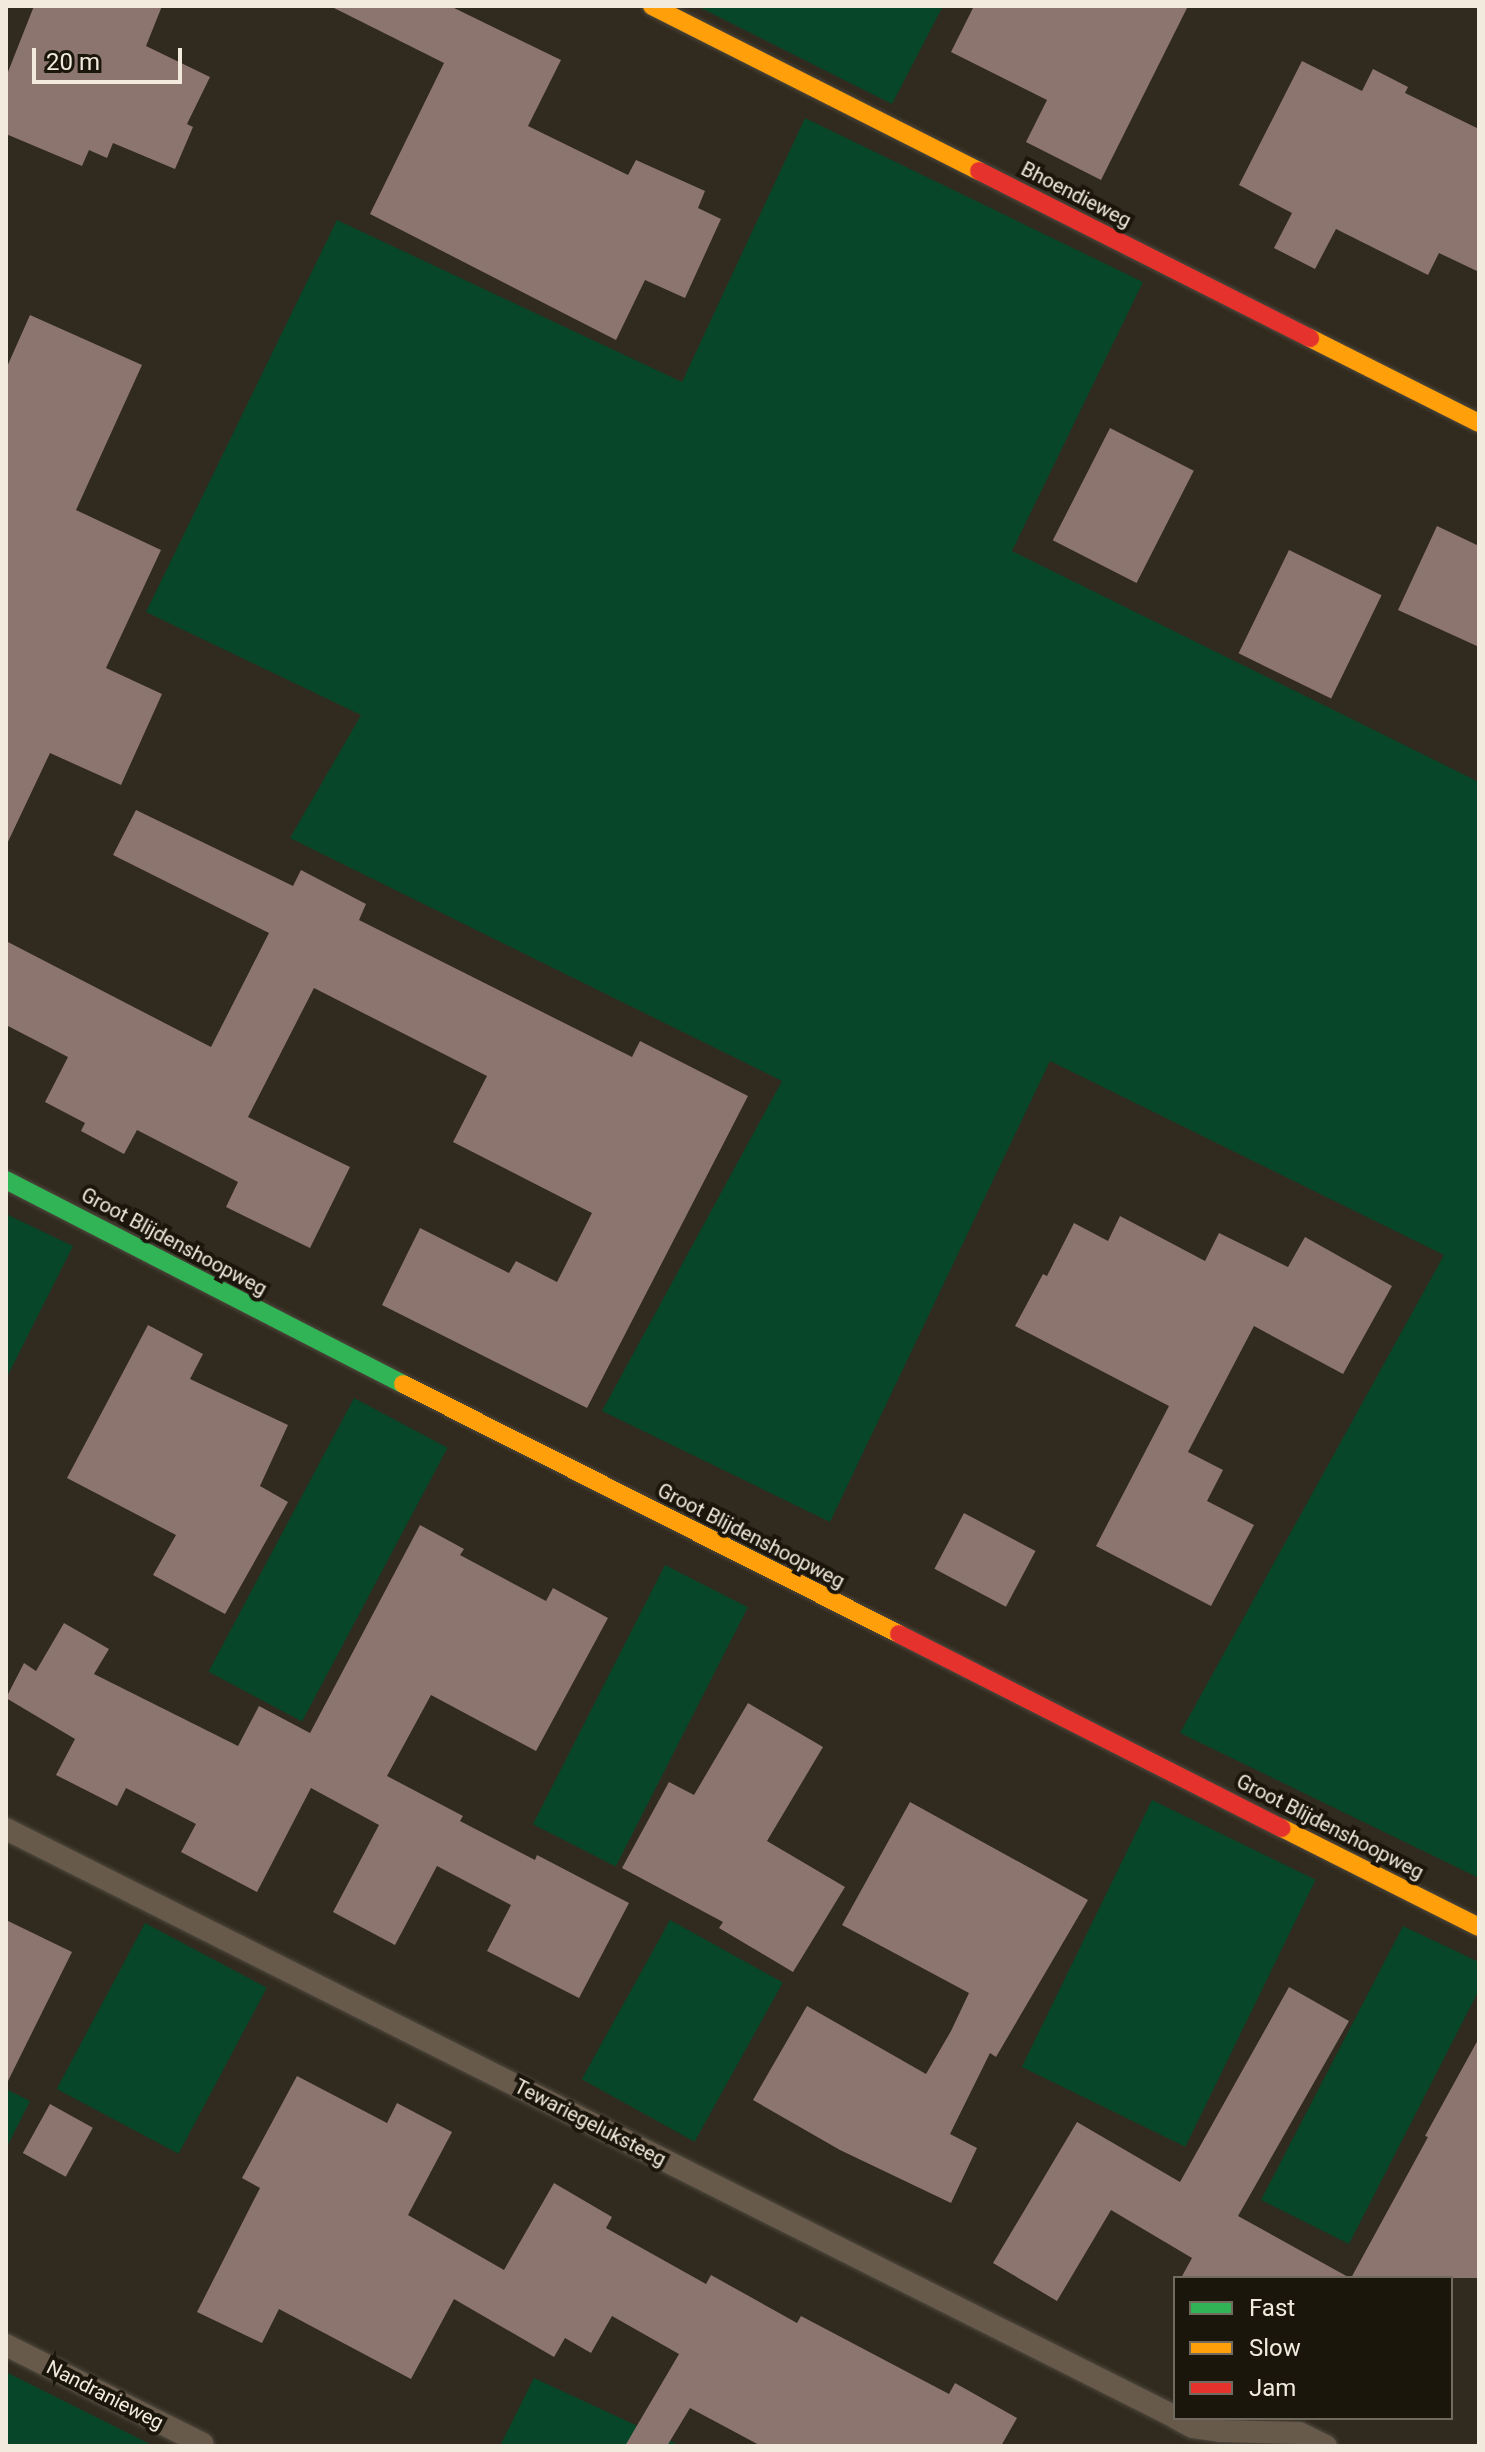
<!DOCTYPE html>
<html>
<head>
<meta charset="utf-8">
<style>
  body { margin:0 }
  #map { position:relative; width:1485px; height:2452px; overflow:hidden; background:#312a1e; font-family:Roboto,sans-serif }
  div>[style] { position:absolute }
  .green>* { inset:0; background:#084629; transform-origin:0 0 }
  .building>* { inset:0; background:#8c756e; transform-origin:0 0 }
  .roads { filter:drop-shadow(0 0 2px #4e483e) drop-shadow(0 0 2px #4e483e) }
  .lane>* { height:22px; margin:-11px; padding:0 11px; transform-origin:11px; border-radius:11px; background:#675a4b }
  .fast>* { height:18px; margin:-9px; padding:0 9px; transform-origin:9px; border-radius:9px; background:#30b455 }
  .slow>* { height:18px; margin:-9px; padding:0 9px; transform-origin:9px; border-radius:9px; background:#ff9f0a }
  .jam>* { height:18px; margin:-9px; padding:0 9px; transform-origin:9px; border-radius:9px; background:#e5322d }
  span { translate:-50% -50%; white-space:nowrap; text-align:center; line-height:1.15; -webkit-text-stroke:8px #1b160c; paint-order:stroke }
  .street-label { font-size:20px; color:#f2eadc }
  .frame { position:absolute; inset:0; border:8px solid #f2eadc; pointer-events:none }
  .legend { position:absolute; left:1173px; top:2276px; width:280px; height:144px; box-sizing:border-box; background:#1b160c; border:2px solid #716b5f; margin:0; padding:10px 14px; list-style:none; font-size:24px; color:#f2eadc }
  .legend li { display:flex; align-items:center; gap:16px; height:40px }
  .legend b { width:40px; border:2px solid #716b5f }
  .scale { position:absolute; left:32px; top:48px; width:150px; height:36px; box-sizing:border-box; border:4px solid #f2eadc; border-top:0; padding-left:10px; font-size:24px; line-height:28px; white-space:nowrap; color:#f2eadc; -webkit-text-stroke:6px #1b160c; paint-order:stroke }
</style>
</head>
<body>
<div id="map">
  <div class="green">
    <div style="clip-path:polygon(697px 6px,943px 6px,892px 104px)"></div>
    <div style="clip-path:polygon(805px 118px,1143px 282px,1012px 551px,1479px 782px,1479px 1878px,1180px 1733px,1444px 1255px,1050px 1061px,830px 1522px,602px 1411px,782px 1081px,290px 838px,361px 715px,146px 612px,337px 220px,682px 382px)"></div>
    <div style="clip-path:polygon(6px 1214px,73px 1246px,6px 1379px)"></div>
    <div style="left:354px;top:1398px;width:106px;height:310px;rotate:28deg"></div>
    <div style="left:665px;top:1565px;width:93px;height:291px;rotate:27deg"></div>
    <div style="left:1152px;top:1800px;width:182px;height:297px;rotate:26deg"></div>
    <div style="left:670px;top:1920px;width:129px;height:182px;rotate:29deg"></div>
    <div style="left:145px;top:1923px;width:138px;height:188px;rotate:28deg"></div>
    <div style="clip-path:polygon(1403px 1926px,1479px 1962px,1479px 1990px,1349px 2244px,1261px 2200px)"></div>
    <div style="clip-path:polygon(6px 2089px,30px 2101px,6px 2149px)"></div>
    <div style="clip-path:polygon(6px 2372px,154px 2446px,6px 2446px)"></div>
    <div style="clip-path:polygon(534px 2378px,681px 2446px,500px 2446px)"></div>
  </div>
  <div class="building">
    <div style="clip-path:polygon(34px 6px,162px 6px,146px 46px,210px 77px,187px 124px,193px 127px,175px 169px,113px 143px,107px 158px,89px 150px,82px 166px,6px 134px,6px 77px)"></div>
    <div style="clip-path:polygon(330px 6px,450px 6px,561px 60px,528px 126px,628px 175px,636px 160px,705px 191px,698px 208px,721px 219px,685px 298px,645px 280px,616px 340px,370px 214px,444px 63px)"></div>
    <div style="clip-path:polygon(974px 6px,1188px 6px,1101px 180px,1026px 142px,1047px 100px,951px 52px)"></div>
    <div style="clip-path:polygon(1302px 61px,1362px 91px,1373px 69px,1408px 87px,1405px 93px,1479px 129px,1479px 272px,1439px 253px,1428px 275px,1336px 229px,1315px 269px,1274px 248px,1292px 213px,1239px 185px)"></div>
    <div style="clip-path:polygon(30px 315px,142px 365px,76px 510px,161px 550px,106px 668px,162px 694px,121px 785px,50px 753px,6px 846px,6px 369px)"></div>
    <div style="left:1110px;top:428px;width:94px;height:126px;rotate:27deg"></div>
    <div style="clip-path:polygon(1437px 526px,1479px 546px,1479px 647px,1398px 610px)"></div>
    <div style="left:1289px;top:550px;width:103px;height:115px;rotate:26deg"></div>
    <div style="clip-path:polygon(136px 810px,293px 886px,301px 870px,366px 904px,359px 920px,632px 1057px,640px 1041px,748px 1096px,587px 1408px,382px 1305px,420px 1228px,509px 1273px,516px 1261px,557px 1282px,592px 1213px,453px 1142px,487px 1076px,314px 988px,248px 1117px,350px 1167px,310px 1248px,226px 1207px,238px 1182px,137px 1130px,124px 1154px,81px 1131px,85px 1123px,45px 1102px,68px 1057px,6px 1025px,6px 941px,211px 1047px,269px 933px,113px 855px)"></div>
    <div style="clip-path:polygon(1120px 1216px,1205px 1261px,1219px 1233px,1288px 1267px,1305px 1237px,1392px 1286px,1343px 1374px,1254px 1326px,1188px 1452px,1223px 1470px,1207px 1501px,1254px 1525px,1211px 1606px,1096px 1546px,1169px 1406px,1015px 1326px,1043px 1274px,1047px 1276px,1074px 1223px,1108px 1241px)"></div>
    <div style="clip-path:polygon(148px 1325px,203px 1354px,190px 1379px,288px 1425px,260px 1486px,288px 1502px,225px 1614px,153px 1575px,176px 1535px,67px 1478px)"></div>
    <div style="left:964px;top:1513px;width:81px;height:63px;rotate:28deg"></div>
    <div style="clip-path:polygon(420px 1525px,464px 1549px,460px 1555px,546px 1601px,553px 1588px,608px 1618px,536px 1751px,431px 1695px,387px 1776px,463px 1816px,460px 1821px,535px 1860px,537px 1855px,629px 1903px,579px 1998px,487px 1951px,511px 1905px,437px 1866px,395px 1945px,333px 1912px,379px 1825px,311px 1788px,257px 1892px,181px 1852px,196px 1824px,126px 1788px,117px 1806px,56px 1775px,75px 1739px,6px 1698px,24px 1663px,36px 1671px,64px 1623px,109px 1649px,94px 1674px,238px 1746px,259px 1706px,310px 1733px)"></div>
    <div style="clip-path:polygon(748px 1703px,823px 1747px,767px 1841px,845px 1887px,793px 1972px,719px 1928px,723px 1922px,622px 1868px,669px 1782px,694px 1795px)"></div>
    <div style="clip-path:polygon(910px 1802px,1088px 1900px,996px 2057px,990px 2053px,950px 2134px,977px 2148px,951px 2203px,840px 2150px,753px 2100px,807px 2006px,926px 2074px,951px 2031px,969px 1993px,842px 1925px)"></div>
    <div style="clip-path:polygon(6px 1920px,72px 1952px,6px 2085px)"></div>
    <div style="clip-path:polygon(1289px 1987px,1349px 2021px,1238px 2216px,1350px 2278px,1181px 2278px,1192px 2258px,1111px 2210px,1057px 2301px,993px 2263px,1077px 2122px,1180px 2182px)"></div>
    <div style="clip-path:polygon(1479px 2038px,1479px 2278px,1351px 2278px,1428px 2137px,1425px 2136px)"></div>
    <div style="clip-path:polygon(297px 2076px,387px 2123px,397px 2103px,452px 2132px,408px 2215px,504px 2270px,554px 2183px,612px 2217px,606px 2228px,706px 2284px,711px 2275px,797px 2323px,801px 2316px,949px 2394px,955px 2383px,1017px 2418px,1001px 2446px,761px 2446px,690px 2408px,667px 2446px,625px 2446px,679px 2354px,612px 2316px,591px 2353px,565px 2338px,554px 2357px,454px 2299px,411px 2379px,279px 2309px,262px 2343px,197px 2312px,260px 2188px,242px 2178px)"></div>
    <div style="left:50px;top:2104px;width:49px;height:56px;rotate:29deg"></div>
  </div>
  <div class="roads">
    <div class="lane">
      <div style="left:6px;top:1829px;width:1309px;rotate:26.7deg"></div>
      <div style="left:6px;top:2345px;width:220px;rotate:26.7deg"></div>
      <div style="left:1176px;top:2418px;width:19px;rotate:28deg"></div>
      <div style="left:1193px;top:2427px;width:27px;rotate:8deg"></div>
      <div style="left:1220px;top:2431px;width:79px;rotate:1.5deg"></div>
      <div style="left:1299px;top:2433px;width:30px;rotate:26deg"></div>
    </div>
    <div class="fast">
      <div style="left:6px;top:1180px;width:446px;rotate:27.2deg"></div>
    </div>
    <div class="slow">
      <div style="left:652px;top:6px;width:366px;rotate:26.8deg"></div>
      <div style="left:1310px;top:338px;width:189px;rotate:26.7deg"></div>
      <div style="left:403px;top:1384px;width:555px;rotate:26.75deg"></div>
      <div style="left:1282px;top:1828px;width:220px;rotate:26.7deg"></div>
    </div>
    <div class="jam">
      <div style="left:979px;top:171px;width:371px;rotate:26.8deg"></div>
      <div style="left:899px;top:1634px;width:429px;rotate:26.9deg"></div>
    </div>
  </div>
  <div class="street-label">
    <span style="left:1076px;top:195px;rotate:27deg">Bhoendieweg</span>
    <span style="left:174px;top:1242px;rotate:28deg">Groot Blijdenshoopweg</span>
    <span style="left:751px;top:1536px;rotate:27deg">Groot Blijdenshoopweg</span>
    <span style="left:1330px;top:1827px;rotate:27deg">Groot Blijdenshoopweg</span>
    <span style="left:590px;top:2123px;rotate:27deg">Tewariegeluksteeg</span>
    <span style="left:105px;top:2395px;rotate:27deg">Nandranieweg</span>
  </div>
  <div class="frame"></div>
  <ul class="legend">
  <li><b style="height:10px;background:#30b455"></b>Fast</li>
  <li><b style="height:10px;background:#ff9f0a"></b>Slow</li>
  <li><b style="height:10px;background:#e5322d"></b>Jam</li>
  </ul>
  <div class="scale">20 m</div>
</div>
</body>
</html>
